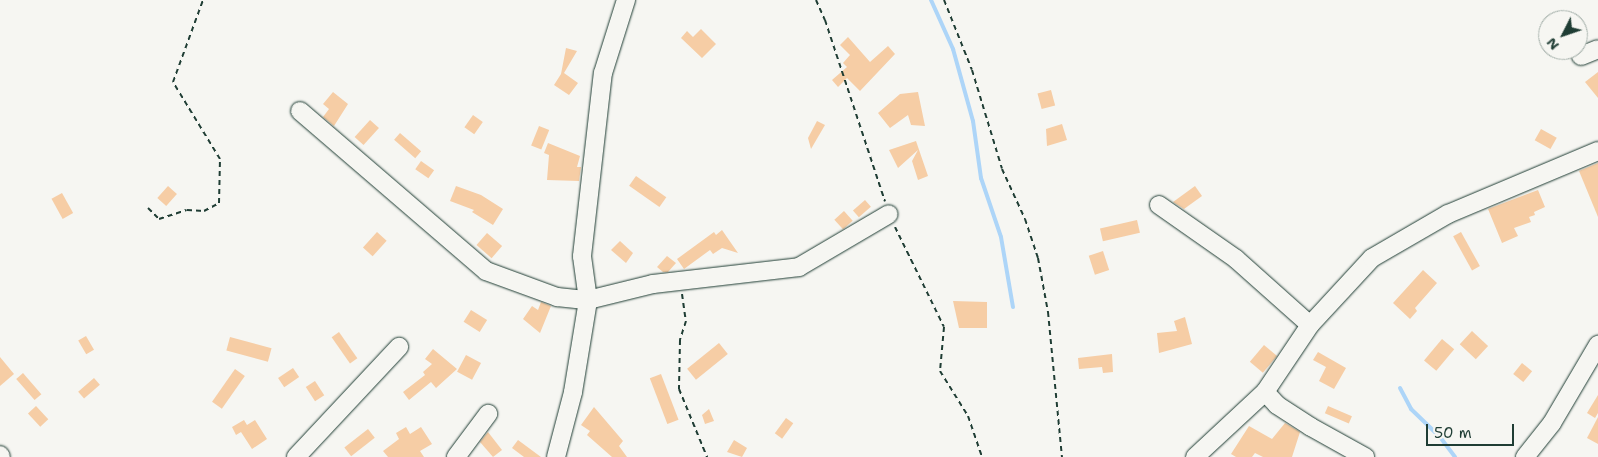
<!DOCTYPE html>
<html>
<head>
<meta charset="utf-8">
<style>
  body { margin:0 }
  #map { position:relative; width:1598px; height:457px; overflow:hidden; background:#f6f6f2; font-family:"Shantell Sans",sans-serif }
  div>[style] { position:absolute }
  .stream>* { height:4px; margin:-2px; padding:0 2px; transform-origin:2px; border-radius:2px; background:#add5f8 }
  .building>* { inset:0; background:#f6cda5; transform-origin:0 0 }
  .path>* { height:2px; margin-top:-1px; transform-origin:0; background:repeating-linear-gradient(90deg,#1f3d34 0 5px,transparent 0 9px) }
  .roads { filter:drop-shadow(0 0 1px #1f3d34) drop-shadow(0 0 1px #1f3d34) }
  .minor>* { height:18px; margin:-9px; padding:0 9px; transform-origin:9px; border-radius:9px; background:#f6f6f2 }
  span { translate:-50% -50%; white-space:nowrap; text-align:center; line-height:1.15; -webkit-text-stroke:4.5px #f6f6f2; paint-order:stroke }
  .north { position:absolute; left:1538px; top:10px; width:50px; height:50px; box-sizing:border-box; background:#f6f6f2; border:1px solid #a0aca6; border-radius:50%; rotate:229deg; font-size:14px; font-weight:700; line-height:20px; text-align:center; color:#1f3d34 }
  .north::after { content:''; display:block; margin:auto; width:18px; height:22px; background:#1f3d34; clip-path:polygon(50% 0,100% 100%,50% 72%,0 100%) }
  .scale { position:absolute; left:1426px; top:424px; width:88px; height:22px; box-sizing:border-box; border:2px solid #1f3d34; border-top:0; padding-left:6px; font-size:15px; line-height:18px; white-space:nowrap; color:#1f3d34; -webkit-text-stroke:4px #f6f6f2; paint-order:stroke }
</style>
</head>
<body>
<div id="map">
  <div class="stream">
    <div style="left:931px;top:0;width:54px;rotate:65.8deg"></div>
    <div style="left:953px;top:49px;width:75px;rotate:74.5deg"></div>
    <div style="left:973px;top:121px;width:58px;rotate:82deg"></div>
    <div style="left:981px;top:178px;width:62px;rotate:71.3deg"></div>
    <div style="left:1001px;top:237px;width:71px;rotate:80.3deg"></div>
    <div style="left:1400px;top:388px;width:24px;rotate:62deg"></div>
    <div style="left:1411px;top:409px;width:40px;rotate:44deg"></div>
    <div style="left:1440px;top:437px;width:25px;rotate:53deg"></div>
  </div>
  <div class="building">
    <div style="clip-path:polygon(701px 29px,716px 44px,702px 58px,681px 38px,687px 31px,693px 37px)"></div>
    <div style="clip-path:polygon(848px 37px,870px 62px,888px 46px,895px 54px,860px 91px,847px 78px,838px 87px,832px 80px,847px 67px,843px 63px,850px 55px,840px 45px)"></div>
    <div style="clip-path:polygon(566px 48px,577px 51px,564px 73px,578px 83px,569px 95px,554px 85px,561px 74px)"></div>
    <div style="clip-path:polygon(1598px 72px,1598px 98px,1585px 82px)"></div>
    <div style="left:1051px;top:90px;width:16px;height:14px;rotate:75deg"></div>
    <div style="clip-path:polygon(333px 92px,348px 104px,334px 126px,323px 117px,329px 109px,323px 104px)"></div>
    <div style="clip-path:polygon(918px 92px,925px 126px,911px 125px,908px 115px,890px 128px,878px 113px,900px 94px)"></div>
    <div style="left:473px;top:115px;width:12px;height:15px;rotate:35deg"></div>
    <div style="left:370px;top:120px;width:12px;height:23px;rotate:42deg"></div>
    <div style="clip-path:polygon(817px 121px,825px 125px,811px 149px,808px 138px)"></div>
    <div style="clip-path:polygon(1062px 124px,1067px 140px,1047px 146px,1046px 129px)"></div>
    <div style="left:539px;top:126px;width:11px;height:21px;rotate:22deg"></div>
    <div style="left:1541px;top:129px;width:18px;height:13px;rotate:29deg"></div>
    <div style="left:400px;top:133px;width:28px;height:9px;rotate:41deg"></div>
    <div style="clip-path:polygon(916px 141px,928px 176px,918px 180px,912px 161px,918px 150px,898px 168px,889px 150px)"></div>
    <div style="clip-path:polygon(548px 143px,580px 156px,577px 167px,581px 167px,579px 181px,547px 180px,549px 155px,544px 153px)"></div>
    <div style="left:421px;top:161px;width:16px;height:10px;rotate:35deg"></div>
    <div style="clip-path:polygon(1598px 163px,1598px 217px,1579px 171px)"></div>
    <div style="left:636px;top:176px;width:37px;height:12px;rotate:35deg"></div>
    <div style="left:168px;top:186px;width:12px;height:16px;rotate:42deg"></div>
    <div style="clip-path:polygon(456px 186px,481px 195px,503px 209px,493px 225px,472px 212px,474px 210px,450px 201px)"></div>
    <div style="clip-path:polygon(1195px 186px,1202px 196px,1184px 209px,1173px 202px)"></div>
    <div style="clip-path:polygon(1538px 190px,1545px 207px,1534px 212px,1535px 215px,1529px 217px,1531px 222px,1514px 228px,1518px 236px,1502px 243px,1488px 209px)"></div>
    <div style="left:62px;top:193px;width:23px;height:12px;rotate:61deg"></div>
    <div style="left:865px;top:200px;width:9px;height:16px;rotate:49deg"></div>
    <div style="left:844px;top:211px;width:13px;height:13px;rotate:48deg"></div>
    <div style="left:1137px;top:220px;width:13px;height:38px;rotate:77deg"></div>
    <div style="clip-path:polygon(722px 230px,738px 253px,722px 248px,713px 254px,710px 250px,684px 269px,677px 259px,714px 232px,716px 235px)"></div>
    <div style="left:377px;top:232px;width:13px;height:21px;rotate:42deg"></div>
    <div style="left:1461px;top:232px;width:39px;height:9px;rotate:61deg"></div>
    <div style="left:487px;top:233px;width:20px;height:16px;rotate:41deg"></div>
    <div style="clip-path:polygon(620px 241px,633px 253px,626px 263px,611px 250px)"></div>
    <div style="left:1103px;top:251px;width:20px;height:15px;rotate:72deg"></div>
    <div style="clip-path:polygon(667px 256px,676px 263px,668px 272px,663px 272px,657px 267px)"></div>
    <div style="clip-path:polygon(1423px 270px,1437px 283px,1415px 308px,1417px 311px,1410px 319px,1393px 303px)"></div>
    <div style="clip-path:polygon(953px 301px,987px 302px,987px 328px,959px 328px)"></div>
    <div style="clip-path:polygon(541px 302px,551px 306px,540px 333px,523px 319px,532px 306px,538px 310px)"></div>
    <div style="left:471px;top:310px;width:19px;height:14px;rotate:32deg"></div>
    <div style="clip-path:polygon(1185px 317px,1192px 344px,1159px 353px,1157px 333px,1177px 331px,1174px 321px)"></div>
    <div style="left:1472px;top:331px;width:22px;height:18px;rotate:43deg"></div>
    <div style="left:339px;top:332px;width:32px;height:9px;rotate:55deg"></div>
    <div style="left:86px;top:336px;width:16px;height:9px;rotate:60deg"></div>
    <div style="left:230px;top:337px;width:43px;height:14px;rotate:15deg"></div>
    <div style="left:1442px;top:339px;width:16px;height:28px;rotate:40deg"></div>
    <div style="left:719px;top:343px;width:14px;height:41px;rotate:51deg"></div>
    <div style="left:1264px;top:345px;width:17px;height:22px;rotate:40deg"></div>
    <div style="clip-path:polygon(433px 349px,457px 369px,436px 388px,431px 382px,409px 400px,403px 392px,425px 375px,423px 372px,432px 364px,425px 359px)"></div>
    <div style="clip-path:polygon(1318px 352px,1346px 368px,1334px 389px,1319px 381px,1326px 367px,1313px 360px)"></div>
    <div style="clip-path:polygon(1112px 354px,1113px 372px,1103px 373px,1102px 367px,1079px 369px,1078px 358px)"></div>
    <div style="left:466px;top:355px;width:17px;height:19px;rotate:28deg"></div>
    <div style="clip-path:polygon(0 357px,14px 374px,0 386px)"></div>
    <div style="left:1522px;top:363px;width:13px;height:14px;rotate:39deg"></div>
    <div style="left:293px;top:368px;width:11px;height:18px;rotate:56deg"></div>
    <div style="left:235px;top:369px;width:12px;height:40px;rotate:35deg"></div>
    <div style="left:23px;top:373px;width:28px;height:9px;rotate:49deg"></div>
    <div style="left:661px;top:374px;width:49px;height:12px;rotate:69deg"></div>
    <div style="left:94px;top:378px;width:9px;height:21px;rotate:49deg"></div>
    <div style="left:315px;top:381px;width:17px;height:11px;rotate:57deg"></div>
    <div style="clip-path:polygon(1598px 395px,1598px 413px,1595px 418px,1587px 413px)"></div>
    <div style="left:36px;top:406px;width:18px;height:11px;rotate:47deg"></div>
    <div style="left:1328px;top:406px;width:26px;height:8px;rotate:23deg"></div>
    <div style="clip-path:polygon(594px 407px,623px 441px,619px 446px,627px 457px,612px 457px,587px 435px,590px 431px,581px 425px)"></div>
    <div style="clip-path:polygon(709px 409px,714px 421px,705px 424px,702px 415px)"></div>
    <div style="clip-path:polygon(1598px 417px,1598px 444px,1587px 438px)"></div>
    <div style="left:786px;top:418px;width:9px;height:19px;rotate:36deg"></div>
    <div style="clip-path:polygon(244px 420px,247px 425px,255px 420px,267px 439px,252px 449px,241px 432px,236px 435px,232px 427px)"></div>
    <div style="clip-path:polygon(1285px 423px,1300px 432px,1292px 457px,1263px 457px,1255px 453px,1252px 457px,1236px 457px,1231px 454px,1249px 426px,1272px 439px)"></div>
    <div style="clip-path:polygon(406px 427px,410px 434px,421px 427px,432px 444px,420px 451px,424px 457px,388px 457px,383px 451px,399px 439px,396px 433px)"></div>
    <div style="left:368px;top:429px;width:11px;height:30px;rotate:52deg"></div>
    <div style="clip-path:polygon(488px 432px,502px 450px,493px 457px,480px 442px)"></div>
    <div style="clip-path:polygon(518px 440px,541px 457px,524px 457px,512px 448px)"></div>
    <div style="clip-path:polygon(734px 440px,747px 448px,742px 457px,727px 452px)"></div>
  </div>
  <div class="path">
    <div style="left:816px;top:0;width:22px;rotate:66deg"></div>
    <div style="left:825px;top:20px;width:191px;rotate:71.7deg"></div>
    <div style="left:944px;top:0;width:75px;rotate:68.2deg"></div>
    <div style="left:972px;top:70px;width:103px;rotate:73.1deg"></div>
    <div style="left:1002px;top:169px;width:55px;rotate:65.3deg"></div>
    <div style="left:1025px;top:219px;width:41px;rotate:71.6deg"></div>
    <div style="left:1038px;top:258px;width:55px;rotate:79.5deg"></div>
    <div style="left:1048px;top:312px;width:146px;rotate:84.5deg"></div>
    <div style="left:148px;top:208px;width:16px;rotate:45deg"></div>
    <div style="left:159px;top:219px;width:29px;rotate:-18deg"></div>
    <div style="left:187px;top:210px;width:17px;rotate:3deg"></div>
    <div style="left:204px;top:211px;width:17px;rotate:-28deg"></div>
    <div style="left:219px;top:203px;width:44px;rotate:-88.7deg"></div>
    <div style="left:220px;top:159px;width:90px;rotate:-121.4deg"></div>
    <div style="left:173px;top:82px;width:87px;rotate:-69.9deg"></div>
    <div style="left:895px;top:227px;width:111px;rotate:63.9deg"></div>
    <div style="left:944px;top:327px;width:44px;rotate:95.2deg"></div>
    <div style="left:940px;top:371px;width:53px;rotate:58.1deg"></div>
    <div style="left:968px;top:416px;width:43px;rotate:71.1deg"></div>
    <div style="left:682px;top:294px;width:27px;rotate:82deg"></div>
    <div style="left:686px;top:321px;width:20px;rotate:108deg"></div>
    <div style="left:680px;top:340px;width:49px;rotate:91.2deg"></div>
    <div style="left:679px;top:389px;width:74px;rotate:67.6deg"></div>
  </div>
  <div class="roads">
    <div class="minor">
      <div style="left:1581px;top:56px;width:18px;rotate:-22deg"></div>
      <div style="left:300px;top:111px;width:245px;rotate:40.7deg"></div>
      <div style="left:486px;top:271px;width:76px;rotate:20.1deg"></div>
      <div style="left:557px;top:297px;width:31px;rotate:6deg"></div>
      <div style="left:588px;top:300px;width:67px;rotate:-13.8deg"></div>
      <div style="left:653px;top:284px;width:147px;rotate:-6.6deg"></div>
      <div style="left:799px;top:267px;width:104px;rotate:-30.5deg"></div>
      <div style="left:1159px;top:205px;width:94px;rotate:35deg"></div>
      <div style="left:1236px;top:259px;width:99px;rotate:41.7deg"></div>
      <div style="left:1265px;top:392px;width:18px;rotate:47deg"></div>
      <div style="left:1277px;top:405px;width:40px;rotate:32.9deg"></div>
      <div style="left:1311px;top:427px;width:62px;rotate:29.1deg"></div>
      <div style="left:0;top:455px;width:2px;rotate:63deg"></div>
      <div style="left:296px;top:457px;width:151px;rotate:-46.9deg"></div>
      <div style="left:456px;top:457px;width:54px;rotate:-53.3deg"></div>
      <div style="left:556px;top:457px;width:67px;rotate:-75.3deg"></div>
      <div style="left:573px;top:392px;width:93px;rotate:-80.7deg"></div>
      <div style="left:588px;top:300px;width:44px;rotate:-97.8deg"></div>
      <div style="left:582px;top:256px;width:184px;rotate:-83.5deg"></div>
      <div style="left:603px;top:73px;width:77px;rotate:-72.5deg"></div>
      <div style="left:1195px;top:457px;width:96px;rotate:-42.9deg"></div>
      <div style="left:1265px;top:392px;width:81px;rotate:-56.1deg"></div>
      <div style="left:1310px;top:325px;width:91px;rotate:-47.2deg"></div>
      <div style="left:1372px;top:258px;width:88px;rotate:-30.1deg"></div>
      <div style="left:1448px;top:214px;width:163px;rotate:-22.8deg"></div>
      <div style="left:1525px;top:457px;width:43px;rotate:-51.5deg"></div>
      <div style="left:1552px;top:423px;width:91px;rotate:-59.5deg"></div>
    </div>
  </div>
  <div class="north">N</div>
  <div class="scale">50 m</div>
</div>
</body>
</html>
